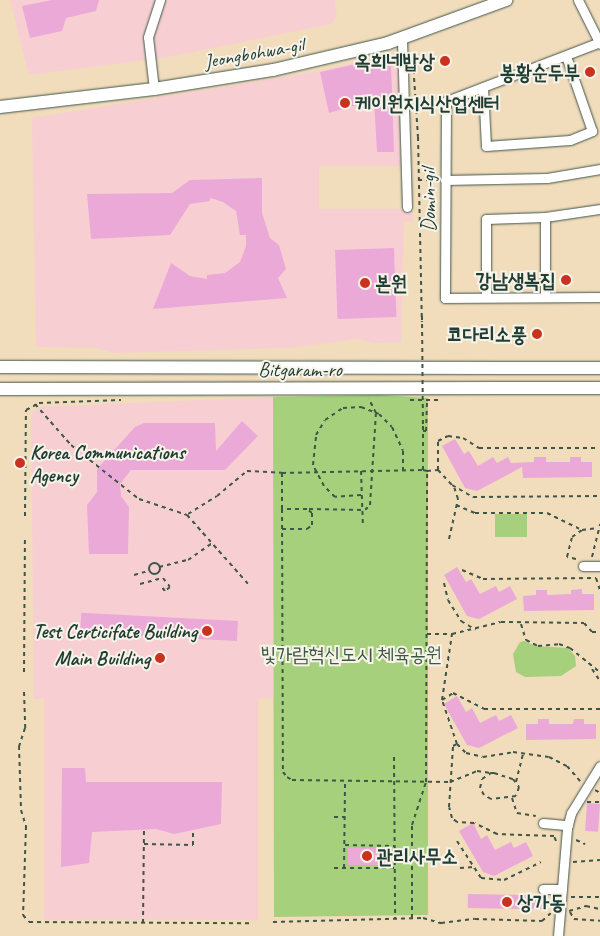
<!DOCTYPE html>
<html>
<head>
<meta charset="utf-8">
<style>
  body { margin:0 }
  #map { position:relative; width:600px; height:936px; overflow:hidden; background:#f1dcbc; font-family:Caveat,"Poor Story",sans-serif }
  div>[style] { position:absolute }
  .built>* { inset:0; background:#f7cfd2 }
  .green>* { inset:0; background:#a6d07b; transform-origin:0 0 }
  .building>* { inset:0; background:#eba9d8; transform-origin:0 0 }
  .path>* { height:2px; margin-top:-1px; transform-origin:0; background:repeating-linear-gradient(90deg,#3e5548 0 4px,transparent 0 8px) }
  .path>.ring { margin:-1px; padding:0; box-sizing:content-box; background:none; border:2px solid #3e5548; border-radius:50% }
  .roads { filter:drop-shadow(0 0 1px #3e5548) drop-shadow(0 0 1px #3e5548) }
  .street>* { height:9px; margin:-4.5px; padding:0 4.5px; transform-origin:4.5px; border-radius:4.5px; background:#fff }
  .secondary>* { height:12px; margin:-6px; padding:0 6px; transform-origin:6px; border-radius:6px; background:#fff }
  .path-bridge>* { height:2px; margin-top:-1px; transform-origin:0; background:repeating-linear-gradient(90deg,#3e5548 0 4px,transparent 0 8px) }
  .dots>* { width:14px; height:14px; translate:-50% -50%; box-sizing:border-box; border:2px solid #f7f3e8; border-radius:50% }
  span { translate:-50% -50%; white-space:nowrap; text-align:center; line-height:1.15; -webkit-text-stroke:4px #f7f3e8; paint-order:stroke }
  .street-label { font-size:20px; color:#1f3d34 }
  .poi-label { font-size:20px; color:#1f3d34; font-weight:700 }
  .right { translate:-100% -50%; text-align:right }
  .left { translate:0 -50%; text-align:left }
  .park-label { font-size:20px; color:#3a5a42 }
</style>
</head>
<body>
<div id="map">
  <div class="built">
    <div style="clip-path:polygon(10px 0,335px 0,337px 17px,331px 24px,168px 57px,29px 75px)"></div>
    <div style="clip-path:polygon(398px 52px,401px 166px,319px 166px,319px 209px,412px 209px,413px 221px,404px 221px,401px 342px,375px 343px,357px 339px,291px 348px,115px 353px,95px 348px,36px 347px,32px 118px,320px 71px)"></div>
    <div style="clip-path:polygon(273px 397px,273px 698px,258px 699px,258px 920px,44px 920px,44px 699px,34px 699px,31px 415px,38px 407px)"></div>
  </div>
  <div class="green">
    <div style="clip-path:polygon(377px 395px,428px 398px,428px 915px,274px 917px,273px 397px)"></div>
    <div style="left:527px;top:514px;width:23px;height:32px;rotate:90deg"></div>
    <div style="clip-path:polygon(524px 641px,536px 646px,568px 648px,575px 656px,576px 666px,561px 676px,525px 677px,516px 672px,513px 654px,520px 642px)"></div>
  </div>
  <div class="building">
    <div style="clip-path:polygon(52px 0,99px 0,96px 11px,66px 18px,62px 31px,30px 38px,22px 6px)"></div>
    <div style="clip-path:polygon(384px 58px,391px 64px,394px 152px,377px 152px,374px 100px,329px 113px,320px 72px)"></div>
    <div style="clip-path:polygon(262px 178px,262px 213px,270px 238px,279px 245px,286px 269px,278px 278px,287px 298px,153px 309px,171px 263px,190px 276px,207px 279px,207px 275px,225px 273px,240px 262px,246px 246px,246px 235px,240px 235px,236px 211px,223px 202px,210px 198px,210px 201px,190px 204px,170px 235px,91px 239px,87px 194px,172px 193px,190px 180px)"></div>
    <div style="left:394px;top:248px;width:69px;height:59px;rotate:88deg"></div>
    <div style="clip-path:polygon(242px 421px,258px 436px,225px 470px,131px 470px,120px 484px,121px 496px,129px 507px,128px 554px,89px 554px,87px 505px,97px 492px,97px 469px,135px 427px,144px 423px,215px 423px,216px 451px)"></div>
    <div style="clip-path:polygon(455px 439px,464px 454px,469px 451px,478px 466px,493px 457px,497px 463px,508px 457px,511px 463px,534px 462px,534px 457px,546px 457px,546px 462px,570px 462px,570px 457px,581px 457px,581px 462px,592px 462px,592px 477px,523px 478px,522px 467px,477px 491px,465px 488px,442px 446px)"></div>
    <div style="clip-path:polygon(457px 567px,466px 582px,471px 579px,480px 594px,496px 586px,499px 592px,510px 586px,517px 599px,479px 619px,467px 616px,444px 575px)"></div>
    <div style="clip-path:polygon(582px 589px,582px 594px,594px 594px,594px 610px,524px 611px,523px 596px,536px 595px,536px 590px,547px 590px,547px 595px,571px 594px,571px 590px)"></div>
    <div style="left:238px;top:621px;width:20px;height:157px;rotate:93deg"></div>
    <div style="clip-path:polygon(457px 696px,466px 712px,472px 708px,480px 723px,496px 715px,499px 721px,511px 715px,518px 728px,479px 748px,467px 745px,444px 704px)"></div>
    <div style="clip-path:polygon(538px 719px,549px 719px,549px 724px,573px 724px,574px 719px,584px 719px,584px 724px,596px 724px,596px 739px,526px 740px,526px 724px,538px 724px)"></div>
    <div style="clip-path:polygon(62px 768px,85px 768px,86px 782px,222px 782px,221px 824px,174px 834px,156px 829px,92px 832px,89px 863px,61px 867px)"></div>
    <div style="left:587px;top:803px;width:13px;height:28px;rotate:4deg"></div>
    <div style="clip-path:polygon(473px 823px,481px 839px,487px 835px,495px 850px,511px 842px,514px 848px,526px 842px,533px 856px,494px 876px,483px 872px,459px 831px)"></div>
    <div style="left:348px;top:848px;width:39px;height:17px"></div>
    <div style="left:468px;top:894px;width:78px;height:14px;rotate:1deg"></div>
  </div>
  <div class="path">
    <div style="left:413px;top:62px;width:75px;rotate:86.2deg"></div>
    <div style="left:418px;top:137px;width:185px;rotate:88.8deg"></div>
    <div style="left:418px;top:180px;width:18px"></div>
    <div style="left:410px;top:400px;width:31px"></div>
    <div style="left:35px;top:404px;width:55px;rotate:48.7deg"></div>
    <div style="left:71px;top:445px;width:87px;rotate:38.5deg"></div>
    <div style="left:139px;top:499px;width:51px;rotate:18.4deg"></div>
    <div style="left:187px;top:515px;width:95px;rotate:48.4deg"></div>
    <div style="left:423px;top:431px;width:3px"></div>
    <div style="left:426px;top:431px;width:30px;rotate:-88deg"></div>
    <div style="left:438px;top:470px;width:29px;rotate:-90deg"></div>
    <div style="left:438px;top:441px;width:11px;rotate:-27deg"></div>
    <div style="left:448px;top:436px;width:15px;rotate:8deg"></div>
    <div style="left:463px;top:438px;width:19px;rotate:32deg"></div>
    <div style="left:479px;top:448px;width:119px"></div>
    <div style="left:361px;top:471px;width:56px;rotate:88deg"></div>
    <div style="left:427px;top:471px;width:11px;rotate:-5deg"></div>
    <div style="left:438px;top:470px;width:21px;rotate:47deg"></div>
    <div style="left:452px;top:485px;width:24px;rotate:30deg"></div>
    <div style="left:473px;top:497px;width:127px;rotate:-0.5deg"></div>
    <div style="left:282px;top:473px;width:141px;rotate:-1.2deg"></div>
    <div style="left:361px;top:495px;width:26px;rotate:176deg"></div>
    <div style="left:335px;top:497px;width:16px;rotate:-135deg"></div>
    <div style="left:324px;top:486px;width:24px;rotate:-118deg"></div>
    <div style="left:313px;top:465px;width:30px;rotate:-84deg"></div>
    <div style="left:316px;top:435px;width:17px;rotate:-59deg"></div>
    <div style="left:325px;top:420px;width:22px;rotate:-34deg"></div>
    <div style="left:343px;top:408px;width:18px;rotate:-3deg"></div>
    <div style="left:361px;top:407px;width:19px;rotate:21deg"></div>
    <div style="left:379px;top:414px;width:18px;rotate:45deg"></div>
    <div style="left:392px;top:427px;width:26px;rotate:65deg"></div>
    <div style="left:403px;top:451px;width:20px;rotate:90deg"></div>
    <div style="left:456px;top:505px;width:21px;rotate:23deg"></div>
    <div style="left:475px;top:513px;width:72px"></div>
    <div style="left:547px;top:513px;width:39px;rotate:26deg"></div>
    <div style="left:309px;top:509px;width:56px;rotate:1deg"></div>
    <div style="left:365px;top:510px;width:7px;rotate:-45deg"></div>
    <div style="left:370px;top:505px;width:92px;rotate:-86.3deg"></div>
    <div style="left:376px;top:413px;width:16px;rotate:-117deg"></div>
    <div style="left:188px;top:514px;width:34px;rotate:-32deg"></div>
    <div style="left:217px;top:496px;width:39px;rotate:-40deg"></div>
    <div style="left:247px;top:471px;width:35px;rotate:3deg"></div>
    <div style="left:282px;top:473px;width:36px;rotate:90deg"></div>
    <div style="left:25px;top:516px;width:106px;rotate:-89.5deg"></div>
    <div style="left:26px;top:410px;width:15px;rotate:-28deg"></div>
    <div style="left:39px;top:403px;width:82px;rotate:-2.1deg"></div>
    <div style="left:282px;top:529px;width:25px"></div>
    <div style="left:307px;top:529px;width:6px;rotate:-39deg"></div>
    <div style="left:312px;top:525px;width:12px;rotate:-90deg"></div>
    <div style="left:312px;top:513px;width:6px;rotate:-141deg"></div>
    <div style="left:307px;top:509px;width:25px;rotate:180deg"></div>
    <div style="left:282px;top:509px;width:263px;rotate:89.8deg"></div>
    <div style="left:283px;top:772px;width:6px;rotate:51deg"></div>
    <div style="left:287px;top:777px;width:6px;rotate:31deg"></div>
    <div style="left:292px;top:780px;width:158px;rotate:0.7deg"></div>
    <div style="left:450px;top:782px;width:29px;rotate:-22deg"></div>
    <div style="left:477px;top:771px;width:14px;rotate:8deg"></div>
    <div style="left:491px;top:773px;width:3px"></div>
    <div style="left:494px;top:773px;width:20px;rotate:18deg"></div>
    <div style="left:513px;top:779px;width:10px;rotate:53deg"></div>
    <div style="left:519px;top:787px;width:9px;rotate:108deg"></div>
    <div style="left:516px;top:796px;width:25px;rotate:173deg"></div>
    <div style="left:491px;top:799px;width:8px;rotate:-150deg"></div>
    <div style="left:484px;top:795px;width:8px;rotate:-120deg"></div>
    <div style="left:480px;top:788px;width:9px;rotate:-77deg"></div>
    <div style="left:482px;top:779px;width:11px;rotate:-34deg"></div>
    <div style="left:449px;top:539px;width:41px;rotate:-77.3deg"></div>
    <div style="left:458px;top:499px;width:13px;rotate:-108deg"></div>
    <div style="left:592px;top:557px;width:34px;rotate:-76deg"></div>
    <div style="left:576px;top:559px;width:9px;rotate:-167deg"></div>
    <div style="left:567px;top:557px;width:21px;rotate:-76deg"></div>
    <div style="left:572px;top:537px;width:12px;rotate:-35deg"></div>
    <div style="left:582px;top:530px;width:16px;rotate:-7deg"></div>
    <div class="ring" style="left:148.5px;top:562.5px;width:9px;height:9px"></div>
    <div style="left:159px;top:567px;width:30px;rotate:-14deg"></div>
    <div style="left:188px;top:560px;width:29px;rotate:-35deg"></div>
    <div style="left:462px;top:570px;width:23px;rotate:23deg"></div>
    <div style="left:483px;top:579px;width:113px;rotate:-0.5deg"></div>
    <div style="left:596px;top:578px;width:13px;rotate:72deg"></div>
    <div style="left:134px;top:575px;width:15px;rotate:-16deg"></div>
    <div style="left:444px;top:583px;width:17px;rotate:77deg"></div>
    <div style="left:448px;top:600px;width:25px;rotate:58deg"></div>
    <div style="left:461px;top:621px;width:17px;rotate:31deg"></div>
    <div style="left:140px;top:584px;width:24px;rotate:-15deg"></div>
    <div style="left:163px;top:578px;width:11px;rotate:52deg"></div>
    <div style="left:170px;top:587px;width:6px;rotate:141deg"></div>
    <div style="left:165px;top:591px;width:6px;rotate:-129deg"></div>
    <div style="left:521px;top:624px;width:17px;rotate:73deg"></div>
    <div style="left:526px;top:640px;width:13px;rotate:27deg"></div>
    <div style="left:538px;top:646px;width:21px;rotate:-5deg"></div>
    <div style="left:559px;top:644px;width:12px;rotate:20deg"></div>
    <div style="left:570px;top:648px;width:38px;rotate:39deg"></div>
    <div style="left:427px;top:634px;width:25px"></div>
    <div style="left:592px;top:669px;width:14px;rotate:56deg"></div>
    <div style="left:24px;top:672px;width:133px;rotate:-89.6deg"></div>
    <div style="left:24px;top:692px;width:36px;rotate:88deg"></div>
    <div style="left:25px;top:728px;width:19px;rotate:108deg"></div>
    <div style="left:19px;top:746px;width:64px;rotate:88.2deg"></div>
    <div style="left:21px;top:810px;width:17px;rotate:73deg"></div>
    <div style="left:26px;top:826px;width:89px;rotate:91.9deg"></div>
    <div style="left:23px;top:915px;width:9px;rotate:49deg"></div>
    <div style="left:29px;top:922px;width:221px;rotate:0.3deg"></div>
    <div style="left:442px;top:700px;width:13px;rotate:-32deg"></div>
    <div style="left:453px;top:693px;width:35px;rotate:27deg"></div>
    <div style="left:484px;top:709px;width:116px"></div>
    <div style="left:457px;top:744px;width:46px;rotate:-108.8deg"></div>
    <div style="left:442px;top:700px;width:67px;rotate:-81.4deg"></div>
    <div style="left:452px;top:634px;width:50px;rotate:-13.8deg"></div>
    <div style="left:501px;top:622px;width:83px;rotate:0.7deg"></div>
    <div style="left:584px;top:623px;width:12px;rotate:48deg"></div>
    <div style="left:592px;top:632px;width:8px"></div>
    <div style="left:394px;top:757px;width:162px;rotate:89.6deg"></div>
    <div style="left:516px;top:782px;width:30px;rotate:-76deg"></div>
    <div style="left:595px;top:790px;width:6px;rotate:31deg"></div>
    <div style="left:512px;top:798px;width:16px;rotate:72deg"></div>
    <div style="left:517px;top:813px;width:19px;rotate:9deg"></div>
    <div style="left:587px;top:802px;width:13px"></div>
    <div style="left:334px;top:817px;width:11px"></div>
    <div style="left:576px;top:840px;width:10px;rotate:24deg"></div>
    <div style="left:457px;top:841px;width:44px;rotate:57deg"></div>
    <div style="left:481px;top:878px;width:23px;rotate:5deg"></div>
    <div style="left:504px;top:880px;width:41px;rotate:-25.9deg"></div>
    <div style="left:556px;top:841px;width:5px;rotate:-112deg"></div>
    <div style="left:554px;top:836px;width:57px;rotate:-178deg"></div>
    <div style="left:497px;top:834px;width:25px;rotate:-154deg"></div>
    <div style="left:474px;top:823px;width:17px;rotate:-177deg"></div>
    <div style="left:457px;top:822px;width:6px;rotate:-141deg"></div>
    <div style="left:452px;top:818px;width:11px;rotate:-105deg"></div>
    <div style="left:449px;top:807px;width:61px;rotate:-86.2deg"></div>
    <div style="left:453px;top:746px;width:4px;rotate:-27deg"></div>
    <div style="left:457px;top:744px;width:13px;rotate:45deg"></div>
    <div style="left:466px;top:753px;width:17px;rotate:13deg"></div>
    <div style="left:483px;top:757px;width:30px;rotate:-9deg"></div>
    <div style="left:513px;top:752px;width:36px;rotate:8deg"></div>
    <div style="left:549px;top:757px;width:20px;rotate:27deg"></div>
    <div style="left:567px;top:766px;width:20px;rotate:49deg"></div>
    <div style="left:144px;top:844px;width:49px;rotate:1.2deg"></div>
    <div style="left:193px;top:845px;width:15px;rotate:-90deg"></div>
    <div style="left:345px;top:845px;width:50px;rotate:1.1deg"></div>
    <div style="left:573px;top:862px;width:27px;rotate:-4deg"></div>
    <div style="left:334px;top:868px;width:61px"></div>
    <div style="left:344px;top:868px;width:88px;rotate:-89.3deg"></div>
    <div style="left:460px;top:868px;width:14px;rotate:-4deg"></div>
    <div style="left:571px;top:897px;width:29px"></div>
    <div style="left:569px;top:911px;width:18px;rotate:-16deg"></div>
    <div style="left:586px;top:906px;width:14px;rotate:12deg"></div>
    <div style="left:570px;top:912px;width:8px;rotate:60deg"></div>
    <div style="left:574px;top:919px;width:26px;rotate:4deg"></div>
    <div style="left:412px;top:918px;width:93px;rotate:-90deg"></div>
    <div style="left:412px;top:825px;width:45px;rotate:-72deg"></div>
    <div style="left:426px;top:782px;width:311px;rotate:-89.8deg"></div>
    <div style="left:427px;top:471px;width:4px;rotate:-166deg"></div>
    <div style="left:423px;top:470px;width:45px;rotate:-90deg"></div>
    <div style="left:273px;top:922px;width:150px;rotate:-1.5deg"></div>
    <div style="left:423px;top:918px;width:19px;rotate:16deg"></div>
    <div style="left:441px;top:923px;width:34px;rotate:-7deg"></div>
    <div style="left:475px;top:919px;width:67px;rotate:1.7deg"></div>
    <div style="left:542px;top:921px;width:12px;rotate:-42deg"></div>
    <div style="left:143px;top:923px;width:93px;rotate:-89.4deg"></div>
  </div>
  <div class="roads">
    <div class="street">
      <div style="left:578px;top:0;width:49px;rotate:63.4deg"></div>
      <div style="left:402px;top:39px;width:168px;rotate:88.3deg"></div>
      <div style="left:600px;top:42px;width:165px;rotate:159deg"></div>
      <div style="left:446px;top:101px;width:197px;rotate:90.3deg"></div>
      <div style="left:445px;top:298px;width:155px;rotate:-0.4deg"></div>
      <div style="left:483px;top:87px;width:59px;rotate:87.1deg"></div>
      <div style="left:486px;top:146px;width:84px;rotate:-4.1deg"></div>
      <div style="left:570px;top:140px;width:24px;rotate:-22deg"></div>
      <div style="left:592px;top:131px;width:79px;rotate:-109.1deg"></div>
      <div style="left:154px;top:89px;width:52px;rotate:-96.6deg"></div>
      <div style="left:148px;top:37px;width:39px;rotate:-72deg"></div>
      <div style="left:445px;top:180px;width:102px;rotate:-1.1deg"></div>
      <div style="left:547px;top:178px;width:54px;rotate:-9.6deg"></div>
      <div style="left:545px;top:217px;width:80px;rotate:90deg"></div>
      <div style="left:486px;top:297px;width:78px;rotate:-90deg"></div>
      <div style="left:486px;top:219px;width:59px;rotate:-1.9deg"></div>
      <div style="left:545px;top:217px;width:56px;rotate:-8.3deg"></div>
      <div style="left:583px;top:566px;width:17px"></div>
      <div style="left:543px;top:823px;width:25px;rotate:5deg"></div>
      <div style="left:543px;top:889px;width:19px"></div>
      <div style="left:558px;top:936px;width:108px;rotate:-85.2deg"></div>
      <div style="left:567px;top:828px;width:16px;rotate:-75deg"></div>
      <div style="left:571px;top:813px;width:55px;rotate:-58.3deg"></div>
    </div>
    <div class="secondary">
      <div style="left:0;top:107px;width:155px;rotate:-6.7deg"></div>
      <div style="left:154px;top:89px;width:121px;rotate:-9.1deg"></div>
      <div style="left:273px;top:70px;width:118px;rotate:-13.2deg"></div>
      <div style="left:388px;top:43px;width:126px;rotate:-20deg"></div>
      <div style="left:0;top:367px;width:600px;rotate:0.1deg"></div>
      <div style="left:0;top:389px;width:600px;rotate:-0.1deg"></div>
    </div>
  </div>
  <div class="path-bridge">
    <div style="left:422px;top:316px;width:109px;rotate:89.5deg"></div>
  </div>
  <div class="dots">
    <div style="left:445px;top:61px;background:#c8321e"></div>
    <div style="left:590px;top:72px;background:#c8321e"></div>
    <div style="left:345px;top:103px;background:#c8321e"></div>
    <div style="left:566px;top:280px;background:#c8321e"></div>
    <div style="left:365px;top:283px;background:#c8321e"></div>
    <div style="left:537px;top:334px;background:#c8321e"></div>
    <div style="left:20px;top:463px;background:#c8321e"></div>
    <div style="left:207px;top:631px;background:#c8321e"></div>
    <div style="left:160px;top:658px;background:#c8321e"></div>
    <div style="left:367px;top:856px;background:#c8321e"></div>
    <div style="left:507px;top:902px;background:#c8321e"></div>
  </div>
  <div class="street-label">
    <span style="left:254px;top:53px;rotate:-10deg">Jeongbohwa-gil</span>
    <span style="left:428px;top:200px;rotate:-90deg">Domin-gil</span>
    <span style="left:300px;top:369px">Bitgaram-ro</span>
  </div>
  <div class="poi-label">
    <span class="right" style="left:435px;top:61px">옥희네밥상</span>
    <span class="right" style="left:580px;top:72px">봉황순두부</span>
    <span class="left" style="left:355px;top:103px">케이원지식산업센터</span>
    <span class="right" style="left:556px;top:280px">강남생복집</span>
    <span class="left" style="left:375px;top:283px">본원</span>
    <span class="right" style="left:527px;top:334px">코다리소풍</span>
    <span class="left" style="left:30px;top:464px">Korea Communications<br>Agency</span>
    <span class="right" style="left:197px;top:631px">Test Certicifate Building</span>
    <span class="right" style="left:150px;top:658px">Main Building</span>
    <span class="left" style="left:377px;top:856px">관리사무소</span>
    <span class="left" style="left:517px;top:902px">상가동</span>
  </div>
  <div class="park-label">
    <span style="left:351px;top:654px">빛가람혁신도시 체육공원</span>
  </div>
</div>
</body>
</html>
